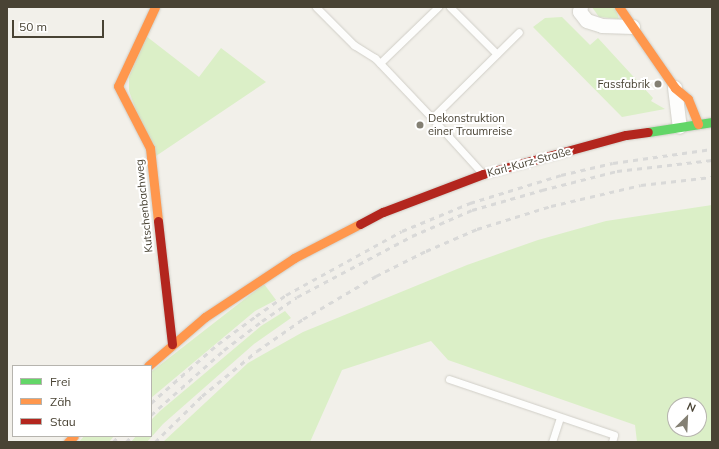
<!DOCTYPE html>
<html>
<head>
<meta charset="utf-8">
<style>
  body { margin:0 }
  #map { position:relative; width:719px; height:449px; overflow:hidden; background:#f2f0ea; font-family:Mulish,sans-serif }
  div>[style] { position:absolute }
  .green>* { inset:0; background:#dbefc7 }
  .roads { filter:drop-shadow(0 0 1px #d0cec7) drop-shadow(0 0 1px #d0cec7) }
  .lane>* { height:7px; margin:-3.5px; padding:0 3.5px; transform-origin:3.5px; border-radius:3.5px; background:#fdfdfc }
  .street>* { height:14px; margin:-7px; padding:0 7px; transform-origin:7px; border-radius:7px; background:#fdfdfc }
  .fast>* { height:9px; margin:-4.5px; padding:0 4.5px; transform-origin:4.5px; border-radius:4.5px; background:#63d668 }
  .slow>* { height:9px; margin:-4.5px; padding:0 4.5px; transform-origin:4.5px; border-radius:4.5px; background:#ff974d }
  .jam>* { height:9px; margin:-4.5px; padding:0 4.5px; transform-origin:4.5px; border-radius:4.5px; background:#b3261e }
  .rail>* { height:3px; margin-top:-1.5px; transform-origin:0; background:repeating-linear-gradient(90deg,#d9d9d8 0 5px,transparent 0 10px) }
  .dots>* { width:11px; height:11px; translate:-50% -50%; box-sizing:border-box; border:2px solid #fff; border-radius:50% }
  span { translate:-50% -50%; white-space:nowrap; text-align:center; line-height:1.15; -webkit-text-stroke:4px #fff; paint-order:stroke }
  .poi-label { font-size:11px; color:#494334 }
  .right { translate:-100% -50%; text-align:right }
  .left { translate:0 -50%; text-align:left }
  .street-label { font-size:11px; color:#494334 }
  .frame { position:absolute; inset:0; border:8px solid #494334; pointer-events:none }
  .legend { position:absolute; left:12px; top:365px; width:140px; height:72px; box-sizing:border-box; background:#fff; border:1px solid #b6b4ae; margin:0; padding:5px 7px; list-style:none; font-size:12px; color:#494334 }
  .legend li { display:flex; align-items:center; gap:8px; height:20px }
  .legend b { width:20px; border:1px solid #b6b4ae }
  .north { position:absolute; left:667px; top:397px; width:40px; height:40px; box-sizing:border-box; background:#fff; border:1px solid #b6b4ae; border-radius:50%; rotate:24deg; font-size:11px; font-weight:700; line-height:16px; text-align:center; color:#494334 }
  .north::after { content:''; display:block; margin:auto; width:14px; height:18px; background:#848074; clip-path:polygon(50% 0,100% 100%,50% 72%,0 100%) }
  .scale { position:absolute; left:12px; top:20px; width:92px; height:18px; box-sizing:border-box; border:2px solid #494334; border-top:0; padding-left:5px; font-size:12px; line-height:14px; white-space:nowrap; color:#494334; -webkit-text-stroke:3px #fff; paint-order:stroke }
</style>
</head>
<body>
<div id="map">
  <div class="green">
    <div style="clip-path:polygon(592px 7px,615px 7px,619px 19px,599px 17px)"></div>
    <div style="clip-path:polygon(562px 17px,590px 45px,598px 38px,653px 98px,651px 101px,665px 109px,622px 117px,533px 27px,545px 18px)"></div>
    <div style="clip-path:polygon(146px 36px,199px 77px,221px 48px,266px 82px,153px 158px,129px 91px,129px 77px)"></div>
    <div style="clip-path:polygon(evenodd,712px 205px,712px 442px,637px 442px,635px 425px,448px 360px,431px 341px,342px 370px,310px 442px,163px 442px,248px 363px,303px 332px,467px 265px,538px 240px,606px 221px,712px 205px,675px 405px,699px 405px,699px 429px,675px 429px,675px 405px)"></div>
    <div style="clip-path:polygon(264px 284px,276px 300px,255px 311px,151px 398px,151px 372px)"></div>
    <div style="clip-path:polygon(285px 311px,291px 318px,254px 344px,163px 424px,147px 442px,131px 442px,136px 436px,151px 436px,151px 420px,160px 411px,261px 326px)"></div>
    <div style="clip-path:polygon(84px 436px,114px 436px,109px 442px,79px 442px)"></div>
  </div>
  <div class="roads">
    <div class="lane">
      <div style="left:316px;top:7px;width:54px;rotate:45deg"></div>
      <div style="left:354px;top:45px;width:25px;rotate:32deg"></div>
      <div style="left:375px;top:58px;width:83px;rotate:46.5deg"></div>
      <div style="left:450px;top:7px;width:66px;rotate:45deg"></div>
      <div style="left:380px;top:63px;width:81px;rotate:-44deg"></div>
      <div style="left:482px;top:173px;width:74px;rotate:-132.3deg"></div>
      <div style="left:432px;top:118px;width:122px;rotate:-44.7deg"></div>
      <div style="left:449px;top:379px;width:174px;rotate:18.7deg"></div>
      <div style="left:614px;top:435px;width:7px;rotate:106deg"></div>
      <div style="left:552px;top:442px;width:26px;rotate:-72deg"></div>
    </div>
    <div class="street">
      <div style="left:581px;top:7px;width:5px;rotate:101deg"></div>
      <div style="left:580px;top:12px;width:11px;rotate:52deg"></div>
      <div style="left:587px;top:21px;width:16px;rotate:18deg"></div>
      <div style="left:602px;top:26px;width:31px;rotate:2deg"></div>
      <div style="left:675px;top:88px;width:39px;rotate:83deg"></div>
    </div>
    <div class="fast">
      <div style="left:648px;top:132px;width:65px;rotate:-8.9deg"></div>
    </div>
    <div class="slow">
      <div style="left:155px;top:7px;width:87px;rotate:115.1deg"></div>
      <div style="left:118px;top:86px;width:70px;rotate:62.7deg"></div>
      <div style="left:150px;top:148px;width:73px;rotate:83.7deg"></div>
      <div style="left:619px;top:7px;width:98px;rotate:55.3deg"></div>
      <div style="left:675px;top:88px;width:17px;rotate:40deg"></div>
      <div style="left:688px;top:99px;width:27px;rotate:68deg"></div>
      <div style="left:148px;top:366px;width:75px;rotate:-40.7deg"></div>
      <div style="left:205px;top:317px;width:107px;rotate:-33.5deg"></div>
      <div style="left:294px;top:258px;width:74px;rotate:-27.3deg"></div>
      <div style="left:68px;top:442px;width:8px;rotate:-45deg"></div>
    </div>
    <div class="jam">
      <div style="left:158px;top:221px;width:124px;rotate:83.5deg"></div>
      <div style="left:360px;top:224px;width:26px;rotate:-28deg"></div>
      <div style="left:383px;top:212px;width:107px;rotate:-20.8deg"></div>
      <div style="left:483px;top:174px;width:148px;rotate:-15.3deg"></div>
      <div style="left:626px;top:135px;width:22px;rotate:-8deg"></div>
    </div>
  </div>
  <div class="rail">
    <div style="left:151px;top:403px;width:89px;rotate:-41.4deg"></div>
    <div style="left:218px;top:344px;width:47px;rotate:-36.4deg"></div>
    <div style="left:256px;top:316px;width:37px;rotate:-35deg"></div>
    <div style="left:286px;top:295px;width:132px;rotate:-28.9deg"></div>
    <div style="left:402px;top:231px;width:74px;rotate:-22.4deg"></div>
    <div style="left:470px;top:203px;width:95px;rotate:-17.1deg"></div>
    <div style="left:561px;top:175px;width:53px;rotate:-13deg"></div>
    <div style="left:613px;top:163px;width:100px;rotate:-8deg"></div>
    <div style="left:151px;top:415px;width:98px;rotate:-41.7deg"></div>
    <div style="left:224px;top:350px;width:48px;rotate:-37.3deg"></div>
    <div style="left:262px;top:321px;width:42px;rotate:-34.4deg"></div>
    <div style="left:297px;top:297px;width:130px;rotate:-27.9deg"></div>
    <div style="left:412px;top:236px;width:65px;rotate:-23.4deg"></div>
    <div style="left:472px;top:210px;width:73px;rotate:-15.9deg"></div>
    <div style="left:542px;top:190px;width:77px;rotate:-14.2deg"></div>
    <div style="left:617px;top:171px;width:96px;rotate:-6.6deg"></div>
    <div style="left:113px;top:442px;width:8px;rotate:-45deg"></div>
    <div style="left:126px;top:442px;width:8px;rotate:-45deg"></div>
    <div style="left:155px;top:442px;width:66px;rotate:-44.4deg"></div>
    <div style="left:202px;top:396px;width:71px;rotate:-39.3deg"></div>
    <div style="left:257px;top:351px;width:56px;rotate:-34.8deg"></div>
    <div style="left:303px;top:319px;width:85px;rotate:-30.5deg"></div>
    <div style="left:376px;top:276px;width:56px;rotate:-26.6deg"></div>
    <div style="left:426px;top:251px;width:56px;rotate:-23.3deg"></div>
    <div style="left:477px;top:229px;width:77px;rotate:-17.3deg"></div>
    <div style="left:551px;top:206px;width:92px;rotate:-13.1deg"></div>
    <div style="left:641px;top:185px;width:71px;rotate:-6.4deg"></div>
  </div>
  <div class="dots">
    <div style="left:658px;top:84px;background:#848074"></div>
    <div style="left:420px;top:125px;background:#848074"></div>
  </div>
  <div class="poi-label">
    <span class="right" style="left:650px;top:84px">Fassfabrik</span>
    <span class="left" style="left:428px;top:125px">Dekonstruktion<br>einer Traumreise</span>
  </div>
  <div class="street-label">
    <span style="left:529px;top:162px;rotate:-15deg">Karl-Kurz-Straße</span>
    <span style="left:144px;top:206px;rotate:-96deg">Kutschenbachweg</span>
  </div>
  <div class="frame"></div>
  <ul class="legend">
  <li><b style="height:5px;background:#63d668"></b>Frei</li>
  <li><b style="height:5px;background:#ff974d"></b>Zäh</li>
  <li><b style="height:5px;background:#b3261e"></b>Stau</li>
  </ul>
  <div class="north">N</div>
  <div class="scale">50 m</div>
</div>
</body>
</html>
